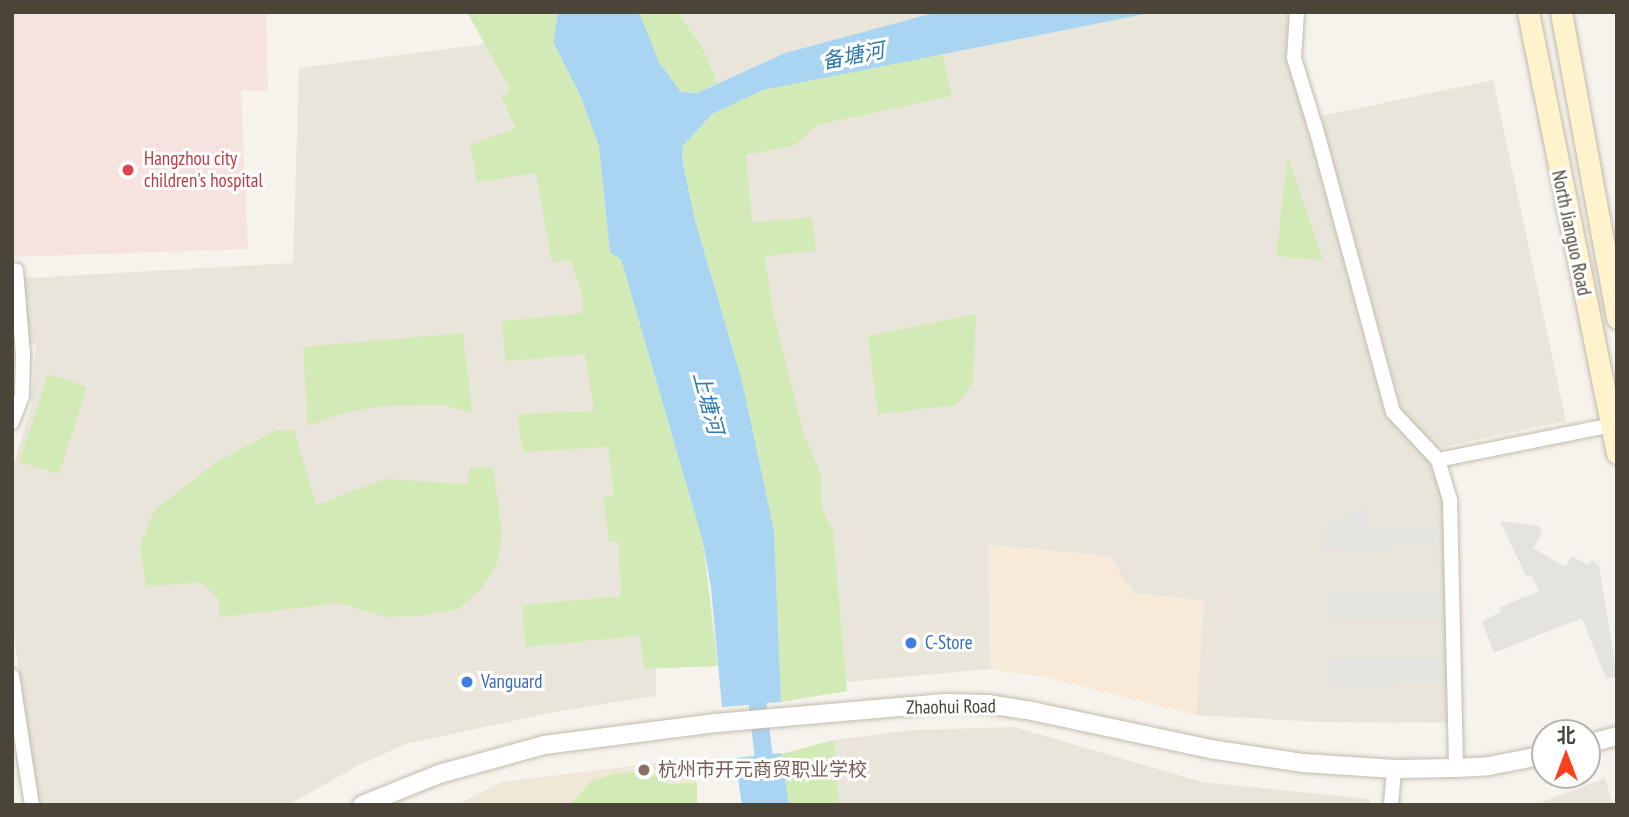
<!DOCTYPE html>
<html>
<head>
<meta charset="utf-8">
<style>
  body { margin:0 }
  #map { position:relative; width:1629px; height:817px; overflow:hidden; background:#f6f3ec; font-family:"PT Sans Narrow","Noto Sans SC",sans-serif }
  div>[style] { position:absolute }
  .residential>* { inset:0; background:#eae5da }
  .commercial>* { inset:0; background:#f7ead8 }
  .education>* { inset:0; background:#efe8d6 }
  .medical>* { inset:0; background:#f6e3e0 }
  .green>* { inset:0; background:#d2eab5; transform-origin:0 0 }
  .parking>* { inset:0; background:#e5e3e0; transform-origin:0 0 }
  .water>* { inset:0; background:#a9d4f2 }
  .canal>* { height:18px; margin:-9px; padding:0 9px; transform-origin:9px; border-radius:9px; background:#a9d4f2 }
  .roads { filter:drop-shadow(0 0 2px #c2bbae) drop-shadow(0 0 2px #c2bbae) }
  .minor>* { height:14px; margin:-7px; padding:0 7px; transform-origin:7px; border-radius:7px; background:#fff }
  .tertiary>* { height:18px; margin:-9px; padding:0 9px; transform-origin:9px; border-radius:9px; background:#fff }
  .secondary>* { height:21px; margin:-10.5px; padding:0 10.5px; transform-origin:10.5px; border-radius:10.5px; background:#fff3cd }
  .dots>* { width:19px; height:19px; translate:-50% -50%; box-sizing:border-box; border:4px solid #fff; border-radius:50% }
  span { translate:-50% -50%; white-space:nowrap; text-align:center; line-height:1.15; -webkit-text-stroke:6px #fff; paint-order:stroke }
  .health-label { font-size:19px; color:#be3a42 }
  .left { translate:0 -50%; text-align:left }
  .street-label { font-size:19px; color:#4b4439 }
  .shop-label { font-size:19px; color:#366cbe }
  .education-label { font-size:19px; color:#785e54 }
  .water-label { font-size:21px; color:#2e7ab2; font-style:italic }
  .frame { position:absolute; inset:0; border:14px solid #4b4439; pointer-events:none }
  .north { position:absolute; left:1531px; top:719px; width:70px; height:70px; box-sizing:border-box; background:#fff; border:2px solid #b7b4b0; border-radius:50%; rotate:0deg; font-size:19px; font-weight:700; line-height:28px; text-align:center; color:#4b4439 }
  .north::after { content:''; display:block; margin:auto; width:24px; height:32px; background:#fc3f1d; clip-path:polygon(50% 0,100% 100%,50% 72%,0 100%) }
</style>
</head>
<body>
<div id="map">
  <div class="residential">
    <div style="clip-path:polygon(677px 12px,937px 12px,785px 53px,718px 83px,703px 48px)"></div>
    <div style="clip-path:polygon(1155px 12px,1289px 12px,1287px 54px,1385px 413px,1427px 458px,1440px 490px,1444px 510px,1448px 723px,1320px 722px,1196px 715px,1204px 601px,1133px 593px,1109px 556px,989px 545px,990px 669px,846px 682px,833px 531px,822px 510px,821px 474px,804px 435px,773px 310px,765px 256px,812px 217px,752px 224px,746px 155px,794px 146px,818px 125px,952px 96px,942px 53px)"></div>
    <div style="clip-path:polygon(485px 44px,510px 90px,501px 96px,515px 129px,478px 181px,536px 172px,552px 262px,570px 260px,583px 297px,583px 313px,502px 321px,505px 360px,585px 353px,594px 411px,518px 414px,524px 452px,608px 447px,614px 496px,604px 498px,609px 542px,618px 542px,621px 596px,522px 605px,525px 647px,640px 636px,644px 669px,656px 669px,656px 696px,559px 711px,406px 744px,359px 765px,288px 805px,38px 805px,12px 623px,12px 470px,31px 407px,36px 343px,12px 345px,12px 279px,293px 263px,299px 68px)"></div>
    <div style="clip-path:polygon(1493px 80px,1566px 421px,1437px 448px,1402px 412px,1321px 116px)"></div>
    <div style="clip-path:polygon(1014px 727px,1202px 782px,1370px 799px,1370px 805px,839px 805px,834px 740px,912px 730px)"></div>
    <div style="clip-path:polygon(1605px 778px,1613px 805px,1534px 805px)"></div>
  </div>
  <div class="commercial">
    <div style="clip-path:polygon(988px 545px,1109px 556px,1133px 593px,1204px 601px,1196px 715px,1044px 677px,990px 669px)"></div>
  </div>
  <div class="education">
    <div style="clip-path:polygon(696px 758px,697px 805px,456px 805px,502px 782px)"></div>
  </div>
  <div class="medical">
    <div style="clip-path:polygon(12px 12px,266px 12px,268px 91px,241px 91px,248px 249px,12px 257px)"></div>
  </div>
  <div class="green">
    <div style="clip-path:polygon(467px 12px,558px 12px,553px 42px,580px 95px,599px 146px,610px 253px,621px 259px,703px 542px,718px 666px,644px 669px,640px 636px,525px 647px,522px 605px,621px 596px,618px 542px,609px 542px,603px 498px,614px 495px,608px 447px,523px 452px,517px 414px,594px 411px,585px 354px,505px 361px,502px 321px,582px 313px,583px 297px,570px 260px,552px 263px,536px 173px,477px 182px,470px 145px,515px 128px,501px 96px,510px 90px)"></div>
    <div style="clip-path:polygon(639px 12px,677px 12px,702px 47px,718px 83px,697px 93px,681px 92px,659px 62px)"></div>
    <div style="clip-path:polygon(942px 53px,952px 96px,818px 125px,794px 146px,746px 155px,752px 223px,812px 217px,816px 251px,765px 256px,773px 310px,804px 435px,821px 474px,822px 510px,833px 530px,847px 691px,781px 702px,774px 530px,742px 381px,695px 220px,682px 159px,683px 146px,712px 114px,763px 90px)"></div>
    <div style="clip-path:polygon(1288px 157px,1323px 260px,1276px 256px)"></div>
    <div style="clip-path:polygon(976px 314px,973px 382px,956px 405px,878px 414px,868px 336px)"></div>
    <div style="clip-path:polygon(463px 333px,472px 413px,444px 405px,382px 406px,342px 413px,308px 426px,303px 347px)"></div>
    <div style="left:48px;top:374px;width:41px;height:92px;rotate:18deg"></div>
    <div style="clip-path:polygon(276px 430px,294px 430px,316px 505px,385px 479px,467px 484px,470px 467px,493px 468px,502px 533px,497px 563px,482px 588px,458px 609px,419px 616px,386px 617px,340px 603px,220px 617px,219px 599px,200px 582px,146px 587px,140px 545px,155px 510px,215px 463px)"></div>
    <div style="clip-path:polygon(834px 740px,839px 805px,789px 805px,781px 754px)"></div>
    <div style="clip-path:polygon(639px 772px,654px 775px,669px 784px,697px 783px,697px 805px,570px 805px,591px 781px,617px 773px)"></div>
  </div>
  <div class="parking">
    <div style="clip-path:polygon(1368px 505px,1369px 527px,1437px 529px,1436px 544px,1394px 543px,1393px 551px,1322px 549px,1323px 528px)"></div>
    <div style="clip-path:polygon(1500px 521px,1539px 526px,1542px 534px,1533px 548px,1565px 567px,1572px 556px,1588px 565px,1592px 560px,1599px 565px,1617px 676px,1606px 679px,1582px 618px,1494px 653px,1482px 621px,1501px 612px,1500px 607px,1539px 591px,1531px 575px,1526px 576px)"></div>
    <div style="left:1330px;top:592px;width:106px;height:27px"></div>
    <div style="clip-path:polygon(1330px 658px,1440px 658px,1440px 682px,1398px 682px,1397px 686px,1330px 686px)"></div>
  </div>
  <div class="water">
    <div style="clip-path:polygon(558px 12px,639px 12px,659px 62px,681px 92px,697px 93px,785px 53px,937px 12px,1155px 12px,763px 90px,712px 114px,683px 146px,682px 159px,695px 220px,742px 381px,774px 530px,781px 702px,722px 707px,711px 588px,703px 542px,621px 259px,610px 253px,599px 146px,580px 95px,553px 42px)"></div>
    <div style="clip-path:polygon(781px 753px,789px 805px,742px 805px,735px 758px)"></div>
  </div>
  <div class="canal">
    <div style="left:755px;top:680px;width:126px;rotate:83.6deg"></div>
  </div>
  <div class="roads">
    <div class="minor">
      <div style="left:1297px;top:12px;width:46px;rotate:93.7deg"></div>
      <div style="left:1294px;top:58px;width:82px;rotate:72.9deg"></div>
      <div style="left:1318px;top:136px;width:286px;rotate:74.8deg"></div>
      <div style="left:1393px;top:412px;width:66px;rotate:46.8deg"></div>
      <div style="left:1438px;top:460px;width:42px;rotate:73.3deg"></div>
      <div style="left:1450px;top:500px;width:268px;rotate:88.7deg"></div>
      <div style="left:12px;top:422px;width:28px;rotate:-69deg"></div>
      <div style="left:22px;top:396px;width:42px;rotate:-88.6deg"></div>
      <div style="left:23px;top:354px;width:84px;rotate:-94.8deg"></div>
      <div style="left:1438px;top:460px;width:177px;rotate:-11.4deg"></div>
      <div style="left:12px;top:676px;width:131px;rotate:81.2deg"></div>
      <div style="left:1391px;top:805px;width:36px;rotate:-85deg"></div>
    </div>
    <div class="tertiary">
      <div style="left:1587px;top:744px;width:31px;rotate:-15deg"></div>
      <div style="left:362px;top:805px;width:83px;rotate:-21.9deg"></div>
      <div style="left:439px;top:774px;width:109px;rotate:-15.4deg"></div>
      <div style="left:544px;top:745px;width:173px;rotate:-7.3deg"></div>
      <div style="left:716px;top:723px;width:230px;rotate:-5deg"></div>
      <div style="left:945px;top:703px;width:43px;rotate:1.3deg"></div>
      <div style="left:988px;top:704px;width:39px;rotate:9deg"></div>
      <div style="left:1027px;top:710px;width:187px;rotate:12deg"></div>
      <div style="left:1210px;top:749px;width:95px;rotate:8.5deg"></div>
      <div style="left:1304px;top:763px;width:90px;rotate:3.8deg"></div>
      <div style="left:1394px;top:769px;width:62px;rotate:-0.9deg"></div>
      <div style="left:1456px;top:768px;width:33px;rotate:-3deg"></div>
      <div style="left:1489px;top:766px;width:57px;rotate:-11.1deg"></div>
    </div>
    <div class="secondary">
      <div style="left:1528px;top:12px;width:450px;rotate:78.6deg"></div>
      <div style="left:1561px;top:12px;width:311px;rotate:79.6deg"></div>
    </div>
  </div>
  <div class="dots">
    <div style="left:128px;top:170px;background:#e0444e"></div>
    <div style="left:911px;top:643px;background:#3f7fe0"></div>
    <div style="left:467px;top:682px;background:#3f7fe0"></div>
    <div style="left:644px;top:770px;background:#8d6e63"></div>
  </div>
  <div class="health-label">
    <span class="left" style="left:144px;top:170px">Hangzhou city<br>children's hospital</span>
  </div>
  <div class="street-label">
    <span style="left:1571px;top:233px;rotate:78deg">North Jianguo Road</span>
    <span style="left:951px;top:707px;rotate:-1deg">Zhaohui Road</span>
  </div>
  <div class="shop-label">
    <span class="left" style="left:925px;top:643px">C-Store</span>
    <span class="left" style="left:481px;top:682px">Vanguard</span>
  </div>
  <div class="education-label">
    <span class="left" style="left:658px;top:770px">杭州市开元商贸职业学校</span>
  </div>
  <div class="water-label">
    <span style="left:853px;top:56px;rotate:-11deg">备塘河</span>
    <span style="left:708px;top:403px;rotate:75deg">上塘河</span>
  </div>
  <div class="frame"></div>
  <div class="north">北</div>
</div>
</body>
</html>
